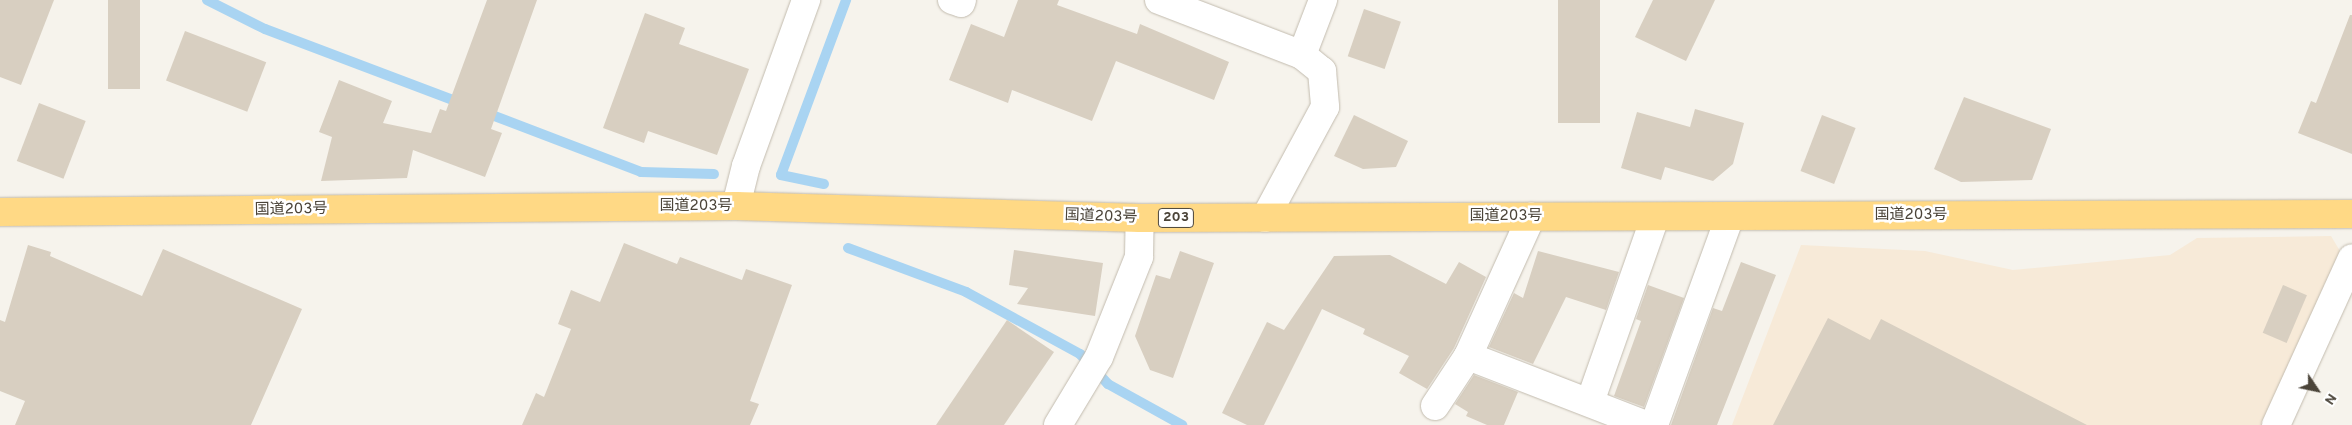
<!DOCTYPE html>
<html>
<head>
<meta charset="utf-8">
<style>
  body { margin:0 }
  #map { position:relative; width:2352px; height:425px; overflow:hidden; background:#f6f3ec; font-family:Overpass,"Noto Sans JP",sans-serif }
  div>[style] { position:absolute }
  .commercial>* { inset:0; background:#f7ead8 }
  .stream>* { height:10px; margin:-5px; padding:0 5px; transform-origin:5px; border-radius:5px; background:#a9d4f2 }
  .building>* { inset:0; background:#d8cfc1; transform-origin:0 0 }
  .roads { filter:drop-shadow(0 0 1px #c2bbae) drop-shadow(0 0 1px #c2bbae) }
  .minor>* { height:28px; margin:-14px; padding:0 14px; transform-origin:14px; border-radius:14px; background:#fff }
  .trunk>* { height:28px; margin:-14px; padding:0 14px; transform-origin:14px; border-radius:14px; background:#ffd985 }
  span { translate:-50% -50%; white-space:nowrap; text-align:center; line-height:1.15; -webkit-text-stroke:5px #fff; paint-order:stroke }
  .shield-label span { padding:1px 4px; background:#fff; border:1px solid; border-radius:4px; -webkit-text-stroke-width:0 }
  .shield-label { font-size:14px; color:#4b4439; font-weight:700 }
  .street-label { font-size:15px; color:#4b4439 }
  .north { position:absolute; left:2292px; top:365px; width:50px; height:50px; -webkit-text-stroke:4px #fff; paint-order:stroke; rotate:124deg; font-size:14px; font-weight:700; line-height:20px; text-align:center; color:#4b4439 }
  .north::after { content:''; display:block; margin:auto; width:18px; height:22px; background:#4b4439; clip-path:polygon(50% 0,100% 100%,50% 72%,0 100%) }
</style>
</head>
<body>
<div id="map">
  <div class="commercial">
    <div style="clip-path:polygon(2331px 236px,2340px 251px,2264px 425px,1732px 425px,1801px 245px,1925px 251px,2013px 270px,2170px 255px,2197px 238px)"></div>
  </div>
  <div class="stream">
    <div style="left:207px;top:0;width:65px;rotate:26.6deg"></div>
    <div style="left:265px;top:29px;width:210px;rotate:20.7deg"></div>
    <div style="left:484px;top:112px;width:168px;rotate:20.9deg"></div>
    <div style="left:641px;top:172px;width:73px;rotate:1.6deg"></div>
    <div style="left:824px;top:184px;width:44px;rotate:-168.2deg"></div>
    <div style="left:781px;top:175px;width:187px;rotate:-69.6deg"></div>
    <div style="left:848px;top:248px;width:126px;rotate:20.4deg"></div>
    <div style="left:966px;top:292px;width:130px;rotate:28.5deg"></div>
    <div style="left:1080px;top:354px;width:41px;rotate:47deg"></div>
    <div style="left:1108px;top:384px;width:85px;rotate:29deg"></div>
  </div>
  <div class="building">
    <div style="clip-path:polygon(0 0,54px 0,21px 85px,0 77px)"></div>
    <div style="left:108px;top:0;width:32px;height:89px"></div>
    <div style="clip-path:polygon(487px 0,537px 0,491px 129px,502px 133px,485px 177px,413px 150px,407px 178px,321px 181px,332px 137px,319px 132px,339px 80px,392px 101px,383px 123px,431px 133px,440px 109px,446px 111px)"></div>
    <div style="clip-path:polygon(1018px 0,1059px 0,1057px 5px,1137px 34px,1140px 24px,1229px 62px,1214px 100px,1116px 61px,1092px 121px,1012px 90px,1008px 103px,949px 80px,971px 24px,1004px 37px)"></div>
    <div style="left:1558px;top:0;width:42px;height:123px"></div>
    <div style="clip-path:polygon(1653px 0,1715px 0,1686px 61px,1635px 37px)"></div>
    <div style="left:1364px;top:9px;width:39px;height:50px;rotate:19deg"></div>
    <div style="clip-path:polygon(645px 13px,685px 28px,679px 44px,749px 69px,717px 155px,648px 131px,644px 143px,603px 128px)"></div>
    <div style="clip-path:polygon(2350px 15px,2352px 15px,2352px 154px,2298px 133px,2311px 101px,2316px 103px)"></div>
    <div style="left:185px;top:31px;width:87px;height:53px;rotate:21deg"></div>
    <div style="clip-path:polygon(1964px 97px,2051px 129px,2032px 180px,1961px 182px,1934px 169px)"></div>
    <div style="left:39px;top:103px;width:50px;height:62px;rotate:21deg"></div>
    <div style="clip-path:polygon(1695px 109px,1744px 123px,1733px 164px,1713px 181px,1665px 167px,1661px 180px,1621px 168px,1637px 112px,1690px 127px)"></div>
    <div style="clip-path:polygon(1354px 115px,1408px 141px,1396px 167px,1363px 169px,1334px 156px)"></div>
    <div style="left:1822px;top:115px;width:36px;height:60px;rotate:21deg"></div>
    <div style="clip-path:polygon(624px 243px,677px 264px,680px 257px,742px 280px,746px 269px,792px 285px,750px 401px,759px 404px,750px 425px,522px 425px,536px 393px,544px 397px,571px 329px,558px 324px,571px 290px,600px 302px)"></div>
    <div style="clip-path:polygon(28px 245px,51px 252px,50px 256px,142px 296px,163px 249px,302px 309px,251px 425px,15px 425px,25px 401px,0 391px,0 320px,5px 322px)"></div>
    <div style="clip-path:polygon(1014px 250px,1103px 263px,1095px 316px,1017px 304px,1028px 288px,1009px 285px)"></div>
    <div style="clip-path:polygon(1180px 251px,1214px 263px,1173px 378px,1150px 370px,1135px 336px,1156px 275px,1170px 279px)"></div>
    <div style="clip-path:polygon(1538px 251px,1619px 272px,1606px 310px,1566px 297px,1533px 364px,1489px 347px,1514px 293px,1523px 298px)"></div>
    <div style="clip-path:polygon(1390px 255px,1446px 284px,1459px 262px,1486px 277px,1454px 348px,1427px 389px,1399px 373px,1409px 356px,1363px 334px,1365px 329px,1322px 309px,1264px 425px,1247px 425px,1222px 413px,1267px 322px,1284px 330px,1334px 256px)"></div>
    <div style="clip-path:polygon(1741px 262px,1776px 275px,1717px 425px,1671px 425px,1713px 308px,1722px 311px)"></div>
    <div style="clip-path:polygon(1648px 285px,1684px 298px,1644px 407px,1614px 396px,1641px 321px,1636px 319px)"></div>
    <div style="left:2283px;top:285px;width:26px;height:52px;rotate:23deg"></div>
    <div style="clip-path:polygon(1828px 318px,1870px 340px,1881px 319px,2087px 425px,1773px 425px)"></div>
    <div style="clip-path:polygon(1007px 320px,1054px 352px,1004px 425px,936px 425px)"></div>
    <div style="clip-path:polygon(1474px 375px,1518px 392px,1504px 425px,1487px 425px,1466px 416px,1468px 412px,1455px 404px)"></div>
  </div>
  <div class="roads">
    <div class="minor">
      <div style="left:952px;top:0;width:9px;rotate:18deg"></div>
      <div style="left:961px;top:3px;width:3px;rotate:-72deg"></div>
      <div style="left:1159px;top:0;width:153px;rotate:21deg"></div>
      <div style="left:1302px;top:55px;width:26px;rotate:39deg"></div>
      <div style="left:1322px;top:71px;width:36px;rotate:85deg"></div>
      <div style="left:1325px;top:107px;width:126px;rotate:118.4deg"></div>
      <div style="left:1302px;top:55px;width:59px;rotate:-69.1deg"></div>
      <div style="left:736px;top:206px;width:41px;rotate:-76deg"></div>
      <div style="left:746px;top:166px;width:177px;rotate:-70.1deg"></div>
      <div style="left:1468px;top:356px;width:191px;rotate:21.2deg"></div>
      <div style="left:1590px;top:402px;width:196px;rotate:-70.6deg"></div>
      <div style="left:1435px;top:406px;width:60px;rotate:-56.6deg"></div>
      <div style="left:1468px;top:356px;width:153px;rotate:-65.6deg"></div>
      <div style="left:1058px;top:425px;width:79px;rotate:-58.9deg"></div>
      <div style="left:1099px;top:357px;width:108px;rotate:-68.2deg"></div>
      <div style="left:1139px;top:257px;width:39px;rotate:-89deg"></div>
      <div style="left:1654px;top:425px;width:222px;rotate:-70deg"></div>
      <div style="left:2276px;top:425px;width:183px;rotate:-65.5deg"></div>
    </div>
    <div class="trunk">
      <div style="left:0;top:212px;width:736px;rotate:-0.47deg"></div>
      <div style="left:736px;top:206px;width:404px;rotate:1.7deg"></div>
      <div style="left:1140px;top:218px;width:1212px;rotate:-0.19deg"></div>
    </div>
  </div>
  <div class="shield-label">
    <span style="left:1176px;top:218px">203</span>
  </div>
  <div class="street-label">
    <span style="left:696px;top:207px">国道203号</span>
    <span style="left:291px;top:210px;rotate:-1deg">国道203号</span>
    <span style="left:1911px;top:216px">国道203号</span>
    <span style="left:1101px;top:217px;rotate:2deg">国道203号</span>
    <span style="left:1506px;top:217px">国道203号</span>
  </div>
  <div class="north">N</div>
</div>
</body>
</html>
